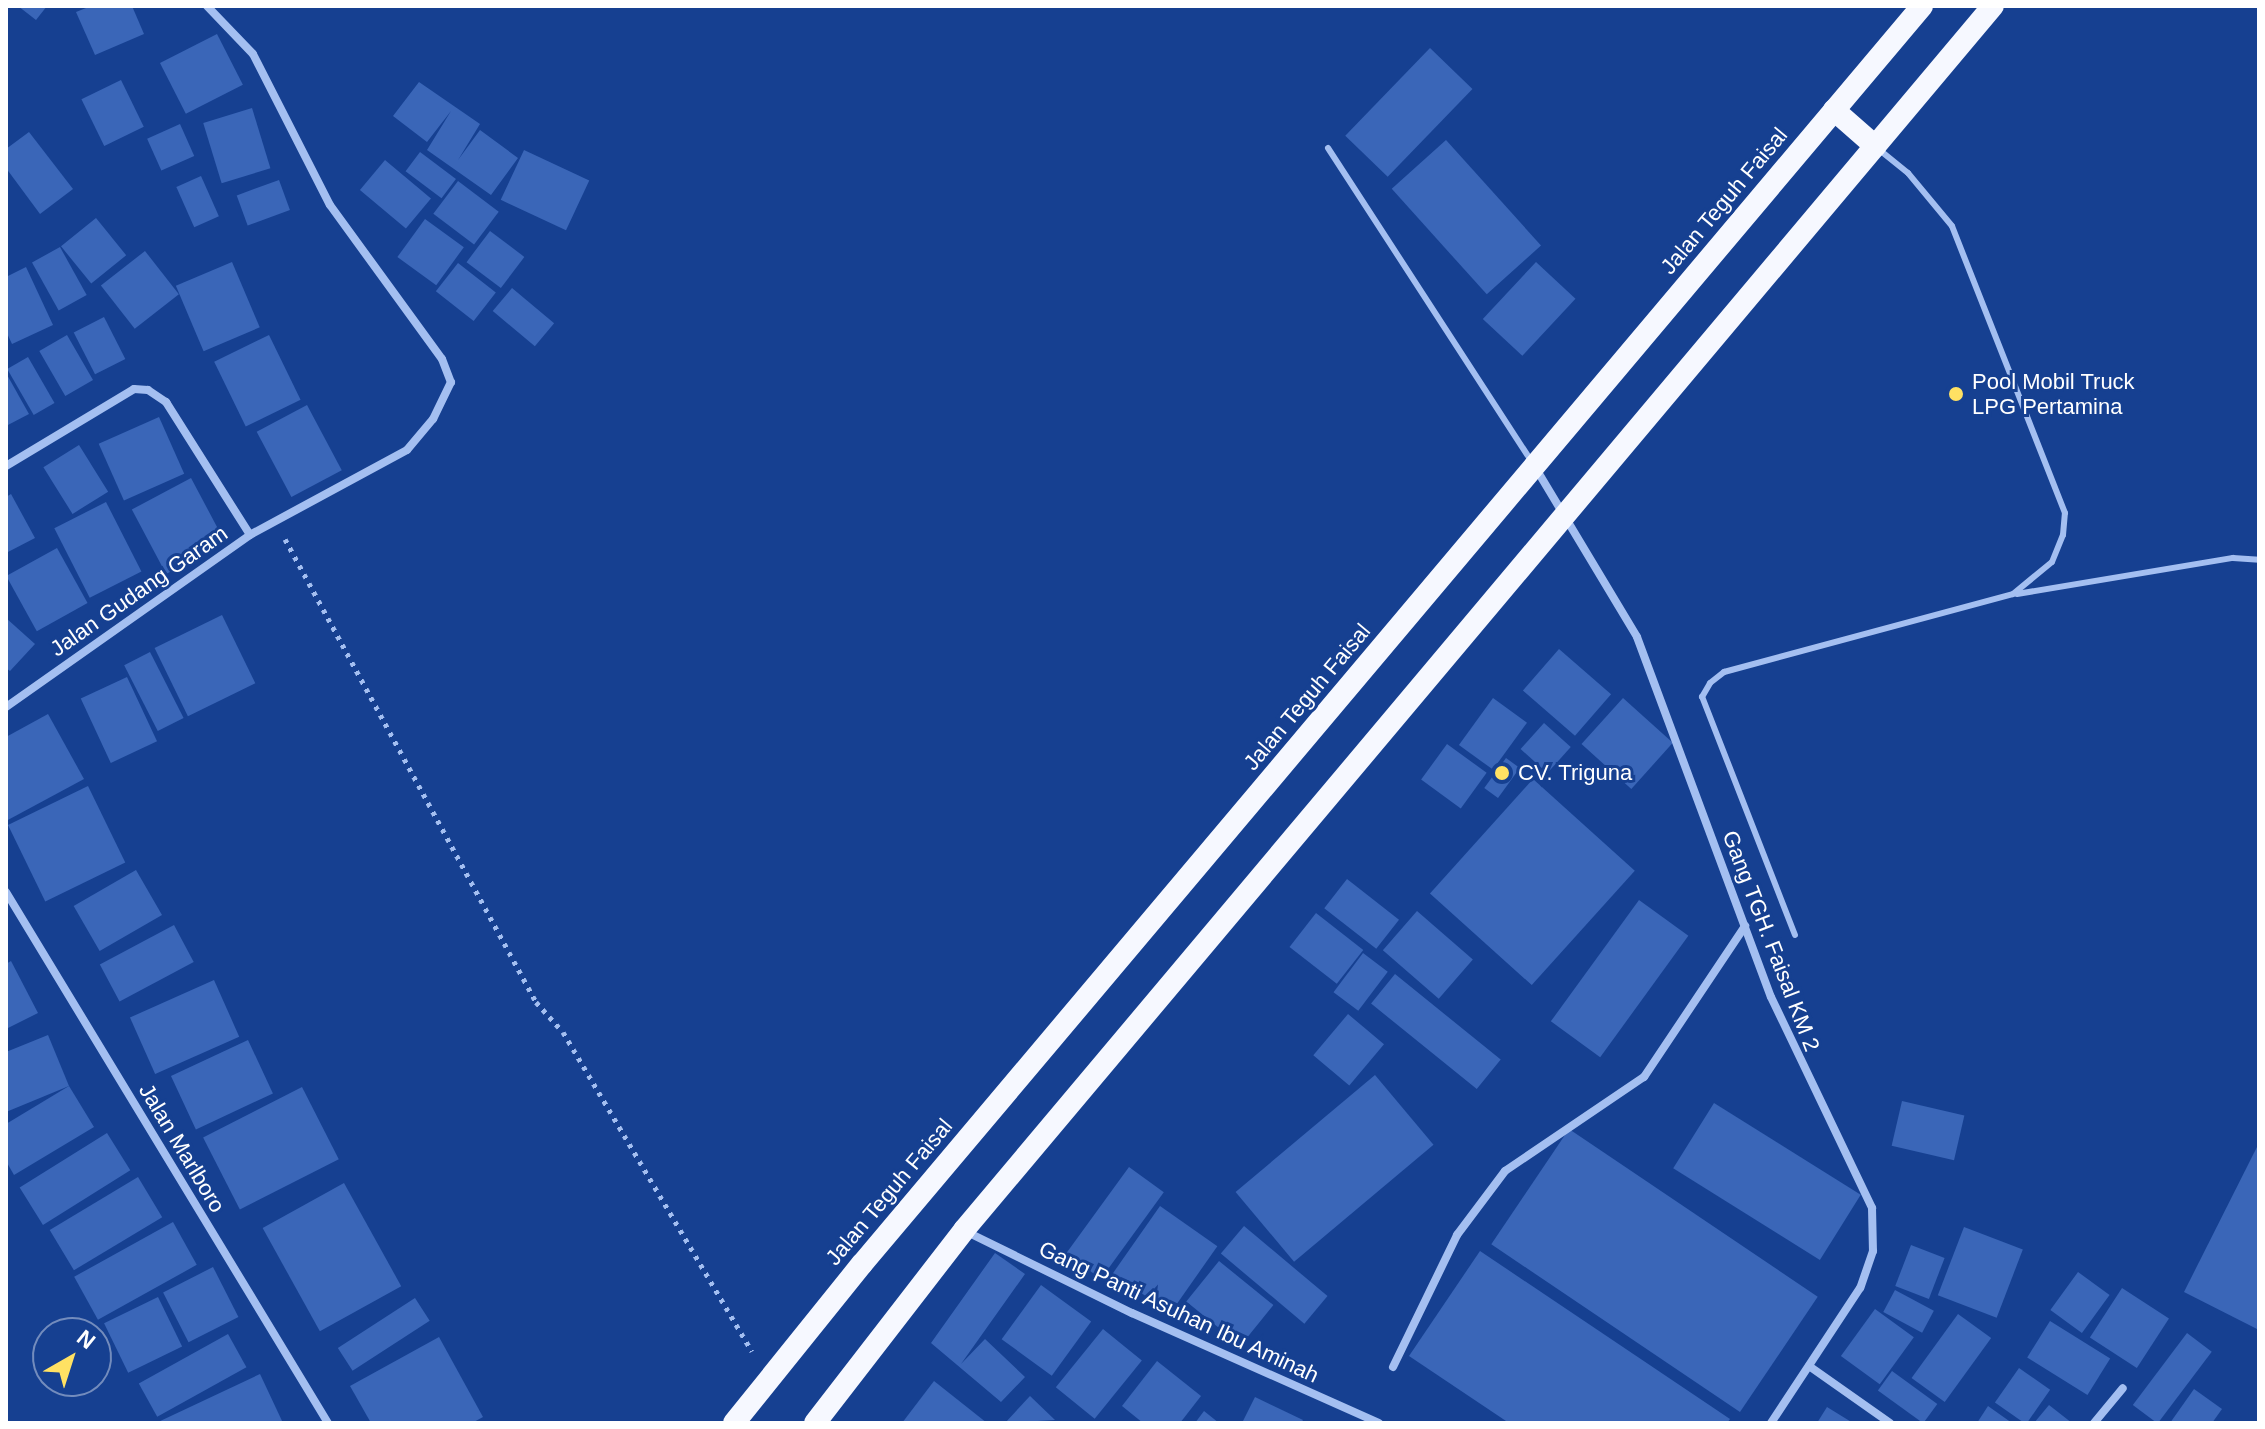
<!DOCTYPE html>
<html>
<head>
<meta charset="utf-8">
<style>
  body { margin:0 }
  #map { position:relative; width:2265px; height:1429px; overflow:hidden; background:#164091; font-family:Helvetica,sans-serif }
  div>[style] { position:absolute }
  .building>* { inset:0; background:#3a66b8; transform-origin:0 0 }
  .path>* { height:5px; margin-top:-2.5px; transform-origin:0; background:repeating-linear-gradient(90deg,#a4bff1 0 4px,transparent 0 10px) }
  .service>* { height:6px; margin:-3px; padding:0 3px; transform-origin:3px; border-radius:3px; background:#a4bff1 }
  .minor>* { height:8px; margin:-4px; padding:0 4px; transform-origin:4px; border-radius:4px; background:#a4bff1 }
  .trunk>* { height:22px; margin:-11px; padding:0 11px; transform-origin:11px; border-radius:11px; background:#f6f8ff }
  .dots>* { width:22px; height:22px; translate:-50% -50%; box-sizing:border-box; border:4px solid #164091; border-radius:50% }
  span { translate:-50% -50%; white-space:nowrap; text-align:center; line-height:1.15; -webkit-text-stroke:6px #164091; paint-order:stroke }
  .street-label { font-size:22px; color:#fff }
  .poi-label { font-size:22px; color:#fff }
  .left { translate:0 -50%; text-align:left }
  .frame { position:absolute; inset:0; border:8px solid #fff; pointer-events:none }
  .north { position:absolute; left:32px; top:1317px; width:80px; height:80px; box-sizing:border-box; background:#164091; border:2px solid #738cbd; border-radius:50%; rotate:39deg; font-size:22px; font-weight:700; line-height:32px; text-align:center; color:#fff }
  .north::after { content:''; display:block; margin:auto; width:28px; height:36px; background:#ffe163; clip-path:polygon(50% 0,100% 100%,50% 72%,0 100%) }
</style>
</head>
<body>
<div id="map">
  <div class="building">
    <div style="clip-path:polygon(18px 6px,47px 6px,36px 20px)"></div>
    <div style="clip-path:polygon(91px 6px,132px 6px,144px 34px,95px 55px,76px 12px)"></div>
    <div style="left:217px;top:34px;width:57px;height:64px;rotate:63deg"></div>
    <div style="left:1430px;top:48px;width:59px;height:122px;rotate:44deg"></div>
    <div style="left:121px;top:80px;width:52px;height:44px;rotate:64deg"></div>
    <div style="clip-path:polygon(419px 82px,480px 124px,458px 160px,480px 130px,518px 158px,491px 195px,427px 150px,451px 111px,427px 142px,393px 116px)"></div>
    <div style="left:252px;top:108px;width:63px;height:51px;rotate:73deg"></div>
    <div style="left:180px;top:124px;width:35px;height:36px;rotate:66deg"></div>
    <div style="clip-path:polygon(29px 132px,73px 189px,40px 214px,6px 168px,6px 149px)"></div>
    <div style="left:1446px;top:140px;width:142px;height:73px;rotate:48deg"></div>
    <div style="left:524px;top:150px;width:72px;height:55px;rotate:25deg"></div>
    <div style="left:420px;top:152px;width:45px;height:24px;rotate:37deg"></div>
    <div style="left:385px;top:160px;width:60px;height:39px;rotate:40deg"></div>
    <div style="left:201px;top:176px;width:44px;height:27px;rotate:66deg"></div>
    <div style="left:279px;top:180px;width:32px;height:45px;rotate:70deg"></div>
    <div style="left:458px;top:181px;width:51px;height:41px;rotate:37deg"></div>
    <div style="left:96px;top:218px;width:48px;height:45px;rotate:51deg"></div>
    <div style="left:425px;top:219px;width:48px;height:47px;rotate:36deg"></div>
    <div style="left:490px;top:231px;width:43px;height:39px;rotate:37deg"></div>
    <div style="left:60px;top:247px;width:55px;height:32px;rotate:61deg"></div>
    <div style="left:145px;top:251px;width:55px;height:56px;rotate:52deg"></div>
    <div style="left:232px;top:262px;width:71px;height:61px;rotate:67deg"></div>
    <div style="left:1536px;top:262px;width:54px;height:78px;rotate:43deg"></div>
    <div style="left:458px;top:263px;width:48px;height:36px;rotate:38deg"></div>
    <div style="clip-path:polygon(26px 267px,53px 325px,12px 344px,6px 331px,6px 277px)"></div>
    <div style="left:512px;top:288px;width:55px;height:30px;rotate:40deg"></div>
    <div style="left:104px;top:317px;width:47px;height:34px;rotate:63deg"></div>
    <div style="left:67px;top:335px;width:52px;height:32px;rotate:60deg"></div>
    <div style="left:269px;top:335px;width:72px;height:61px;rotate:64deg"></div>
    <div style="left:28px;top:357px;width:53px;height:24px;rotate:60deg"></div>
    <div style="clip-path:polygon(6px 373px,29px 414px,6px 426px)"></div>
    <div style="left:307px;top:405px;width:74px;height:57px;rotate:62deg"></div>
    <div style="left:159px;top:417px;width:62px;height:66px;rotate:66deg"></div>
    <div style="left:79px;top:445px;width:55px;height:42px;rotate:58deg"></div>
    <div style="left:191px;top:478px;width:73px;height:67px;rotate:62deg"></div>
    <div style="clip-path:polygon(11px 494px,35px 538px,6px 553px,6px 497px)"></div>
    <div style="left:106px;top:502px;width:78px;height:58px;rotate:63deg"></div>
    <div style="left:57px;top:548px;width:63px;height:58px;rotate:61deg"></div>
    <div style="left:222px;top:615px;width:76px;height:75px;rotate:64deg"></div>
    <div style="clip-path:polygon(6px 618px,35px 644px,10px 671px,6px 668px)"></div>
    <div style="left:1559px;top:649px;width:69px;height:55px;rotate:41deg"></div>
    <div style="left:150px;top:652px;width:74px;height:29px;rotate:63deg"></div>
    <div style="left:127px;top:677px;width:71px;height:51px;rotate:65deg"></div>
    <div style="left:1493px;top:698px;width:42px;height:58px;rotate:36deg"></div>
    <div style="left:1623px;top:698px;width:67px;height:62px;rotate:42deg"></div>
    <div style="clip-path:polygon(48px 714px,84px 779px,6px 821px,6px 737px)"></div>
    <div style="left:1544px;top:723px;width:36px;height:35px;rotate:42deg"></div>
    <div style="left:1447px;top:744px;width:49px;height:44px;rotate:36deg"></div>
    <div style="left:1506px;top:758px;width:17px;height:37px;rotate:36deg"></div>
    <div style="left:1533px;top:779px;width:137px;height:154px;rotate:42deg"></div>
    <div style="left:88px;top:786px;width:85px;height:89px;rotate:64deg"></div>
    <div style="left:136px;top:870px;width:52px;height:72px;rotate:60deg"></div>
    <div style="left:1347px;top:879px;width:66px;height:37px;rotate:38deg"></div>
    <div style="left:1639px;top:900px;width:61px;height:150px;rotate:36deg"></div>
    <div style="left:1417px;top:911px;width:74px;height:52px;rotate:41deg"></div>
    <div style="left:1316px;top:913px;width:60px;height:43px;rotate:38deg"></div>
    <div style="left:174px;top:925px;width:42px;height:84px;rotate:62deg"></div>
    <div style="left:1363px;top:953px;width:31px;height:49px;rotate:37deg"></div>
    <div style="clip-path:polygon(11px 961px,38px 1013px,6px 1029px,6px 964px)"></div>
    <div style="left:1395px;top:974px;width:136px;height:38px;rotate:39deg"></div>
    <div style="left:214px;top:980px;width:62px;height:92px;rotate:66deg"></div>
    <div style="left:1348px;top:1014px;width:47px;height:54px;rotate:40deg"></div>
    <div style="clip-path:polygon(48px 1035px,69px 1086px,6px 1112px,6px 1052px)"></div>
    <div style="left:248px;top:1040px;width:59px;height:85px;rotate:65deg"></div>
    <div style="left:1375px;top:1075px;width:91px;height:182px;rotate:50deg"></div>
    <div style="clip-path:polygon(69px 1086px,94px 1127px,14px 1175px,6px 1161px,6px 1124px)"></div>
    <div style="left:302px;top:1087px;width:81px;height:111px;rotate:63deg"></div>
    <div style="left:1902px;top:1101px;width:64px;height:46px;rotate:13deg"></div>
    <div style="left:1714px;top:1103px;width:173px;height:77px;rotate:32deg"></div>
    <div style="left:1569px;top:1129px;width:300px;height:139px;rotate:34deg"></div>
    <div style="left:107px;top:1133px;width:44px;height:103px;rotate:58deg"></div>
    <div style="clip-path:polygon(2259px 1143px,2259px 1330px,2184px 1292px)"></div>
    <div style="left:1129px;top:1167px;width:43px;height:107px;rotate:36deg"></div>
    <div style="left:138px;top:1177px;width:47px;height:103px;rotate:59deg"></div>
    <div style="left:344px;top:1183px;width:118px;height:93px;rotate:61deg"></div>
    <div style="left:1160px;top:1206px;width:70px;height:82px;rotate:35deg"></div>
    <div style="left:173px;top:1222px;width:49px;height:113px;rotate:61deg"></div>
    <div style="left:1244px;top:1226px;width:109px;height:36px;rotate:40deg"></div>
    <div style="left:1964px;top:1227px;width:63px;height:73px;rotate:21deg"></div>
    <div style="left:1911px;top:1245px;width:36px;height:44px;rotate:21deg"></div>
    <div style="clip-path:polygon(1480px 1251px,1730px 1419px,1727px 1423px,1509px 1423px,1409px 1356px)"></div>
    <div style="clip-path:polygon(995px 1253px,1025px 1274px,961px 1364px,985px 1339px,1025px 1377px,1001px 1402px,931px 1343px)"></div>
    <div style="left:1219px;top:1261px;width:70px;height:52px;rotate:39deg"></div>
    <div style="left:213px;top:1267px;width:56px;height:56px;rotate:63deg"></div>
    <div style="left:2078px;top:1272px;width:39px;height:47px;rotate:36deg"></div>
    <div style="left:1041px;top:1285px;width:62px;height:67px;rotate:36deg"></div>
    <div style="left:2122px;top:1288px;width:56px;height:59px;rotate:33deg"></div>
    <div style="left:1895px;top:1290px;width:44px;height:25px;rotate:28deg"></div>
    <div style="left:158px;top:1297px;width:55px;height:60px;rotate:64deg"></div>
    <div style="left:415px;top:1298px;width:27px;height:92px;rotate:57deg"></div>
    <div style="left:1875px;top:1309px;width:48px;height:58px;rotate:36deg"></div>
    <div style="left:1958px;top:1314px;width:41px;height:79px;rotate:36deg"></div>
    <div style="left:2050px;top:1321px;width:71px;height:43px;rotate:32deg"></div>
    <div style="left:1103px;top:1329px;width:50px;height:75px;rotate:39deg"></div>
    <div style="left:2187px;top:1333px;width:31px;height:90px;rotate:37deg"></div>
    <div style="left:228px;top:1334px;width:38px;height:102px;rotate:61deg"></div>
    <div style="clip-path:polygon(439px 1337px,483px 1417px,472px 1423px,371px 1423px,350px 1386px)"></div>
    <div style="clip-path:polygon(1157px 1361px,1201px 1396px,1180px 1423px,1143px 1423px,1122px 1406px)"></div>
    <div style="left:2019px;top:1368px;width:38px;height:42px;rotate:35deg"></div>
    <div style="left:1892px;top:1371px;width:56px;height:24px;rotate:36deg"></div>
    <div style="clip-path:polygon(260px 1374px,283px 1423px,156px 1423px)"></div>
    <div style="clip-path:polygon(934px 1381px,987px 1423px,902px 1423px)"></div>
    <div style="clip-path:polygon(2194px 1389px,2222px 1409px,2212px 1423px,2170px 1423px)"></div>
    <div style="clip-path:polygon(1030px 1396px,1055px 1420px,1005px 1423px)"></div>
    <div style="clip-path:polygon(1255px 1397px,1303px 1420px,1301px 1423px,1242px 1423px)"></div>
    <div style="clip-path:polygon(2049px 1405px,2072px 1423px,2034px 1423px)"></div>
    <div style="clip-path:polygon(1988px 1406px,2012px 1423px,1977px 1423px)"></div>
    <div style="clip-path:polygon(1827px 1407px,1853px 1423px,1817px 1423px)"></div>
    <div style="clip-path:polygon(1204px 1411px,1219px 1423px,1195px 1423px)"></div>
  </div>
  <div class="path">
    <div style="left:285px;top:539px;width:527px;rotate:61.54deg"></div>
    <div style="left:536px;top:1002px;width:40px;rotate:48deg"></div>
    <div style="left:563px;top:1032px;width:371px;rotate:59.4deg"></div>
  </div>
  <div class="service">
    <div style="left:1328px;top:148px;width:372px;rotate:57deg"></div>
    <div style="left:2017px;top:594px;width:219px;rotate:-9.5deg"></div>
    <div style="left:2233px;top:558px;width:26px;rotate:4deg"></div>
    <div style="left:1795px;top:935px;width:256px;rotate:-111.3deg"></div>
    <div style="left:1702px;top:697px;width:16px;rotate:-60deg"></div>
    <div style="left:1710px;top:683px;width:18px;rotate:-38deg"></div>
    <div style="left:1724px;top:672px;width:299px;rotate:-15.1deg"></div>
    <div style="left:2013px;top:594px;width:50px;rotate:-39.4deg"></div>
    <div style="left:2052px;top:562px;width:29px;rotate:-68deg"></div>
    <div style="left:2063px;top:535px;width:22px;rotate:-85deg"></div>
    <div style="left:2065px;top:513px;width:308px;rotate:-111.5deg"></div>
    <div style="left:1952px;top:226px;width:69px;rotate:-129.7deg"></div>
    <div style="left:1908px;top:173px;width:36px;rotate:-141deg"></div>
  </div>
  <div class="minor">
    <div style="left:207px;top:6px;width:66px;rotate:46.2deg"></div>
    <div style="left:253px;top:54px;width:169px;rotate:63deg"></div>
    <div style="left:330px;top:205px;width:190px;rotate:54deg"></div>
    <div style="left:442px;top:359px;width:25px;rotate:69deg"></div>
    <div style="left:451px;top:382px;width:41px;rotate:115.9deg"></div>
    <div style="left:433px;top:419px;width:40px;rotate:130deg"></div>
    <div style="left:407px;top:450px;width:179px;rotate:151.6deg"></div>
    <div style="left:6px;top:466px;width:149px;rotate:-31deg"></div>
    <div style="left:134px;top:389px;width:14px;rotate:4deg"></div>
    <div style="left:148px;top:390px;width:22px;rotate:34deg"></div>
    <div style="left:166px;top:402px;width:157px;rotate:57.7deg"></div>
    <div style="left:250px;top:535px;width:299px;rotate:144.8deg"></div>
    <div style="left:1535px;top:467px;width:198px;rotate:59deg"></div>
    <div style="left:1637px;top:637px;width:384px;rotate:69.6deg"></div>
    <div style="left:1771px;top:997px;width:234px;rotate:64.4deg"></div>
    <div style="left:1872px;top:1208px;width:43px;rotate:88.7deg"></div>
    <div style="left:1873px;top:1251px;width:39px;rotate:109deg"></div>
    <div style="left:1860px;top:1288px;width:162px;rotate:123.4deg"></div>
    <div style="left:6px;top:892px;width:621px;rotate:58.77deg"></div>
    <div style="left:965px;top:1231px;width:186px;rotate:26.2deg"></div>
    <div style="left:1132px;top:1313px;width:270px;rotate:24deg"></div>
    <div style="left:1809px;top:1366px;width:99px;rotate:35.1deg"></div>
    <div style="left:1393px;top:1367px;width:147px;rotate:-64.1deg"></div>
    <div style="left:1457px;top:1235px;width:80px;rotate:-53.1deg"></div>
    <div style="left:1505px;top:1171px;width:168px;rotate:-34.1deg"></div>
    <div style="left:1644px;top:1077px;width:182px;rotate:-56.2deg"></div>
    <div style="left:2094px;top:1423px;width:45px;rotate:-50.4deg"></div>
  </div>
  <div class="trunk">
    <div style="left:1834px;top:110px;width:55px;rotate:41.3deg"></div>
    <div style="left:734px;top:1423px;width:204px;rotate:-51.2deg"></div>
    <div style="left:862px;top:1264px;width:1645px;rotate:-49.88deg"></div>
    <div style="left:815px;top:1423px;width:244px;rotate:-52.3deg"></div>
    <div style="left:964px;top:1230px;width:1599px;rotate:-49.95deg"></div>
  </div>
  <div class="dots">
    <div style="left:1956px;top:394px;background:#ffe163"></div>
    <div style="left:1502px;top:773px;background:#ffe163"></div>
  </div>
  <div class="street-label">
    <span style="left:1724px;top:201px;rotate:-50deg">Jalan Teguh Faisal</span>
    <span style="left:139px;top:591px;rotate:-35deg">Jalan Gudang Garam</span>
    <span style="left:1307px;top:697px;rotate:-50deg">Jalan Teguh Faisal</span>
    <span style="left:1771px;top:941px;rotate:69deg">Gang TGH. Faisal KM 2</span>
    <span style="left:182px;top:1148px;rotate:59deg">Jalan Marlboro</span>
    <span style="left:889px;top:1192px;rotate:-50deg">Jalan Teguh Faisal</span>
    <span style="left:1179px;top:1312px;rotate:25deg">Gang Panti Asuhan Ibu Aminah</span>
  </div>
  <div class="poi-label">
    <span class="left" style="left:1972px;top:394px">Pool Mobil Truck<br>LPG Pertamina</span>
    <span class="left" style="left:1518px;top:773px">CV. Triguna</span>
  </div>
  <div class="frame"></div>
  <div class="north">N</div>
</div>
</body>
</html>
